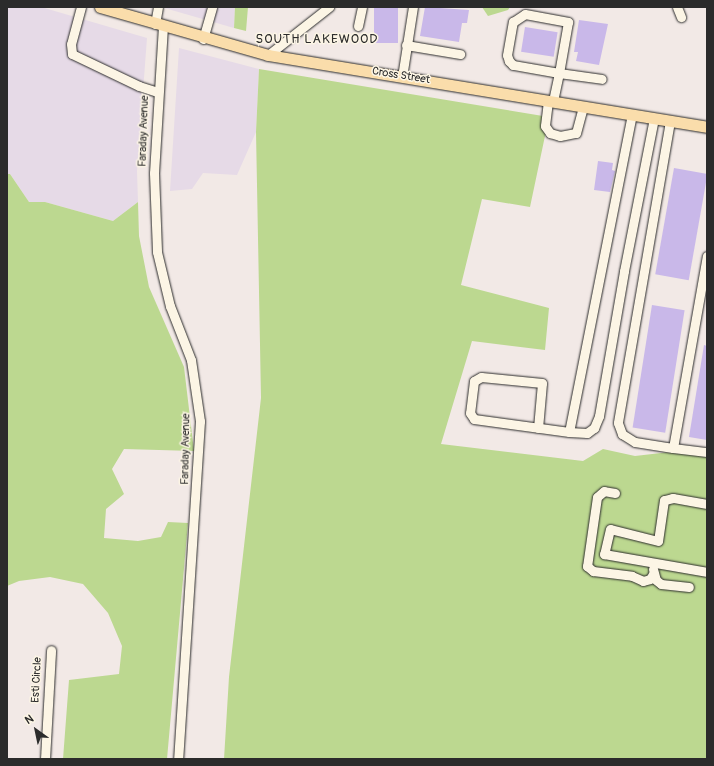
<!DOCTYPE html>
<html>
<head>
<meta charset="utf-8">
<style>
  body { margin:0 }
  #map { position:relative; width:714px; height:766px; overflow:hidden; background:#f2e9e6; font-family:Pangolin,sans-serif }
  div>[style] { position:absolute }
  .built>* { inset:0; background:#e6dae7 }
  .green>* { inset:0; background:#bcd890 }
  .building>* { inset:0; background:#c9b8e9; transform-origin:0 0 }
  .roads { filter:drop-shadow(0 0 1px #2b2b2b) drop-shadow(0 0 1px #2b2b2b) }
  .minor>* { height:9px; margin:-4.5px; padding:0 4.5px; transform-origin:4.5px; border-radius:4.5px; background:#fcf5e5 }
  .major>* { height:11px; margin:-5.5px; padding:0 5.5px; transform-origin:5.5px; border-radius:5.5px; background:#faddab }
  span { translate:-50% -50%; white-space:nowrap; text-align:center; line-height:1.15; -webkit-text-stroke:3px #fcf5e5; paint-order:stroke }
  .street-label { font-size:11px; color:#2b2b2b }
  .quarter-label { font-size:13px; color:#2b2b2b; letter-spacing:1px }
  .frame { position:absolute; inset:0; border:8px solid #2b2b2b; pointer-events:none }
  .north { position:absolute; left:16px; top:710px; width:40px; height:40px; -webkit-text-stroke:3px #fcf5e5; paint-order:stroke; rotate:327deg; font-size:11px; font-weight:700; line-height:16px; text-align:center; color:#2b2b2b }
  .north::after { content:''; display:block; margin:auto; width:14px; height:18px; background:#2b2b2b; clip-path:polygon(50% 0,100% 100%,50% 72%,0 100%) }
</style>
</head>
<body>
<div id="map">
  <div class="built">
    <div style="clip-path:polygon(7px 7px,41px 7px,147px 38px,137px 171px,138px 202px,113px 221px,45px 202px,29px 202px,10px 174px,7px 174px)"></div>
    <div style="clip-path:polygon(161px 7px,235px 7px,234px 28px)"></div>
    <div style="clip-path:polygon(179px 48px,259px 69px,256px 132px,237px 175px,203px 173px,192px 189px,170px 191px)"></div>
  </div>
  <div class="green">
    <div style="clip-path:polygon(235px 7px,248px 7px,246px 31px,234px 28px)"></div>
    <div style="clip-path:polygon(482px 7px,510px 7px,508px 10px,488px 16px)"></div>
    <div style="clip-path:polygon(259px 69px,549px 117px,530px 207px,482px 199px,461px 285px,549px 308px,545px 350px,472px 341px,441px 444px,583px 461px,603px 449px,635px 456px,687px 450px,707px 454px,707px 759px,224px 759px,229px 677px,261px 398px,256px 132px)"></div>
    <div style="clip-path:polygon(7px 174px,10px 174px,29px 202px,45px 202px,113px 221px,138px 202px,139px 236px,149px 287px,184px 367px,194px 451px,124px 449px,112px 469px,124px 494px,106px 509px,104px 538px,138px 541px,161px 537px,168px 522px,188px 523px,167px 759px,63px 759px,69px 680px,119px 674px,122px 646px,108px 613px,83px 584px,50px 577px,19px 581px,7px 586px)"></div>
  </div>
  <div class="building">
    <div style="left:374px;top:7px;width:24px;height:36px"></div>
    <div style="clip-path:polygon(425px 7px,469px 10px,467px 23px,462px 23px,459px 42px,420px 36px)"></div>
    <div style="clip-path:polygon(579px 20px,608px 24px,599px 65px,576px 61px,578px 52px,574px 52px)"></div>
    <div style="left:525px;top:27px;width:33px;height:25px;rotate:9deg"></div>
    <div style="clip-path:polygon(598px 161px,613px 163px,612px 170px,615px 171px,610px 192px,594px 190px)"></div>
    <div style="left:674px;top:168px;width:34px;height:108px;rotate:10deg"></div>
    <div style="left:652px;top:305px;width:33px;height:124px;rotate:9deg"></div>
    <div style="clip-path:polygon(704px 345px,707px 346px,707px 440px,689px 437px)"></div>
  </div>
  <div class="roads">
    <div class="minor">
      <div style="left:81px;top:7px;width:38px;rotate:105deg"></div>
      <div style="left:71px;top:44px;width:10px;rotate:84deg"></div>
      <div style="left:72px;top:54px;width:74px;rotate:25.5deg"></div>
      <div style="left:139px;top:86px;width:19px;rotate:18deg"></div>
      <div style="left:677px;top:7px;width:11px;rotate:68deg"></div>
      <div style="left:525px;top:14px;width:44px;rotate:10.5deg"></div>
      <div style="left:568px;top:22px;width:52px;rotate:100deg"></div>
      <div style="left:559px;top:73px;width:47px;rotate:-170.1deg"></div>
      <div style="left:513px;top:65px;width:6px;rotate:-135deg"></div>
      <div style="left:509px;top:61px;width:6px;rotate:-108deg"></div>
      <div style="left:507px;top:55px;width:34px;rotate:-80deg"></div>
      <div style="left:513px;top:22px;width:14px;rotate:-34deg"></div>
      <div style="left:155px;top:24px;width:17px;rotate:-80deg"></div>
      <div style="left:163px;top:26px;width:147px;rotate:93.5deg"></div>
      <div style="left:154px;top:173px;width:79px;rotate:87.8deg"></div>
      <div style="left:157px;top:252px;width:56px;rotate:76.5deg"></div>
      <div style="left:170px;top:306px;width:58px;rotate:68.7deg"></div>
      <div style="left:191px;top:360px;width:62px;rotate:81.6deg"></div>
      <div style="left:200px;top:421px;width:339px;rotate:93.7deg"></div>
      <div style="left:358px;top:26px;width:19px;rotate:-78deg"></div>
      <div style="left:203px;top:39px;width:33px;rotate:-74deg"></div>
      <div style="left:406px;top:45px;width:55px;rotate:9.5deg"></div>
      <div style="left:268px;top:55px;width:78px;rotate:-38.2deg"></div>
      <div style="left:402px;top:77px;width:71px;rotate:-81.1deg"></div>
      <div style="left:548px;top:101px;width:25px;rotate:97deg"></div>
      <div style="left:545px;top:126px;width:9px;rotate:54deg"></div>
      <div style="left:550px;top:133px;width:10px;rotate:17deg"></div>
      <div style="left:560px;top:136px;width:16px;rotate:-11deg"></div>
      <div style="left:576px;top:133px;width:28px;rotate:-75deg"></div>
      <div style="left:553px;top:101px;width:29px;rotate:-78deg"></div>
      <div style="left:559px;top:73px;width:43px;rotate:7.9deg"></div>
      <div style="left:632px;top:114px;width:324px;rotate:101.2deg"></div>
      <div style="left:569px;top:432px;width:18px;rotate:3deg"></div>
      <div style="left:587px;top:433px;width:9px;rotate:-36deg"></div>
      <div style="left:594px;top:428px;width:13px;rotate:-67deg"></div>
      <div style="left:599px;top:416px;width:147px;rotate:-80.2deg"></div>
      <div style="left:624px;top:271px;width:156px;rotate:-78.9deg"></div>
      <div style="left:670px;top:121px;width:306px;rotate:99.8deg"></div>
      <div style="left:618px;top:423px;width:12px;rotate:70deg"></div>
      <div style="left:622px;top:434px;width:15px;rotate:32deg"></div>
      <div style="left:635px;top:442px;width:38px;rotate:9deg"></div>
      <div style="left:673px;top:448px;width:195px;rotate:-80deg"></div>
      <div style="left:538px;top:428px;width:45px;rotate:-84.9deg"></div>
      <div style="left:542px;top:383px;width:61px;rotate:-174.4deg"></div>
      <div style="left:481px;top:377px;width:8px;rotate:150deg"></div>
      <div style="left:474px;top:381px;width:32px;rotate:97deg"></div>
      <div style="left:470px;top:413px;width:7px;rotate:56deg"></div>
      <div style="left:474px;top:419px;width:96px;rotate:7.8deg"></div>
      <div style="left:673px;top:448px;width:34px;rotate:7deg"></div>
      <div style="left:615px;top:493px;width:11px;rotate:-170deg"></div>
      <div style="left:604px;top:491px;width:9px;rotate:139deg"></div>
      <div style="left:597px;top:497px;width:70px;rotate:98.2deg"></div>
      <div style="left:587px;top:566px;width:8px;rotate:40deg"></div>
      <div style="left:593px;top:571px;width:39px;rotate:7deg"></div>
      <div style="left:632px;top:576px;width:12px;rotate:24deg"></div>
      <div style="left:643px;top:581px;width:7px;rotate:-16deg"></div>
      <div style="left:650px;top:579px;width:6px;rotate:-59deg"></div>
      <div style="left:707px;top:504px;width:35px;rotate:-170deg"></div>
      <div style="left:673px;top:498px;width:9px;rotate:167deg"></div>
      <div style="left:664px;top:500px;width:41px;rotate:98.3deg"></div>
      <div style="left:658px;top:541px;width:49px;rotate:-166deg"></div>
      <div style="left:610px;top:529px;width:26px;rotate:103deg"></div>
      <div style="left:604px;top:554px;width:105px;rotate:9.9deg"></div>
      <div style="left:653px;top:569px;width:11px;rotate:75deg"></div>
      <div style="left:656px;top:580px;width:6px;rotate:39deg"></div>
      <div style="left:661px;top:584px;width:28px;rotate:6deg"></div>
      <div style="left:45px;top:759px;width:109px;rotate:-86.8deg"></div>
    </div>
    <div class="major">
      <div style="left:100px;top:7px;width:175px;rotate:15.9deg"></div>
      <div style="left:268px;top:55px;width:445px;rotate:9.3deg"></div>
    </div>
  </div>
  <div class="street-label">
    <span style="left:401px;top:76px;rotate:9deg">Cross Street</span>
    <span style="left:144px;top:131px;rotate:-88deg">Faraday Avenue</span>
    <span style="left:186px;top:449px;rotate:-89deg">Faraday Avenue</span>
    <span style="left:37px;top:680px;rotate:-87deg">Esti Circle</span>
  </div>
  <div class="quarter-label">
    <span style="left:317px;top:39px">SOUTH LAKEWOOD</span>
  </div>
  <div class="frame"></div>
  <div class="north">N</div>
</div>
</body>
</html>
